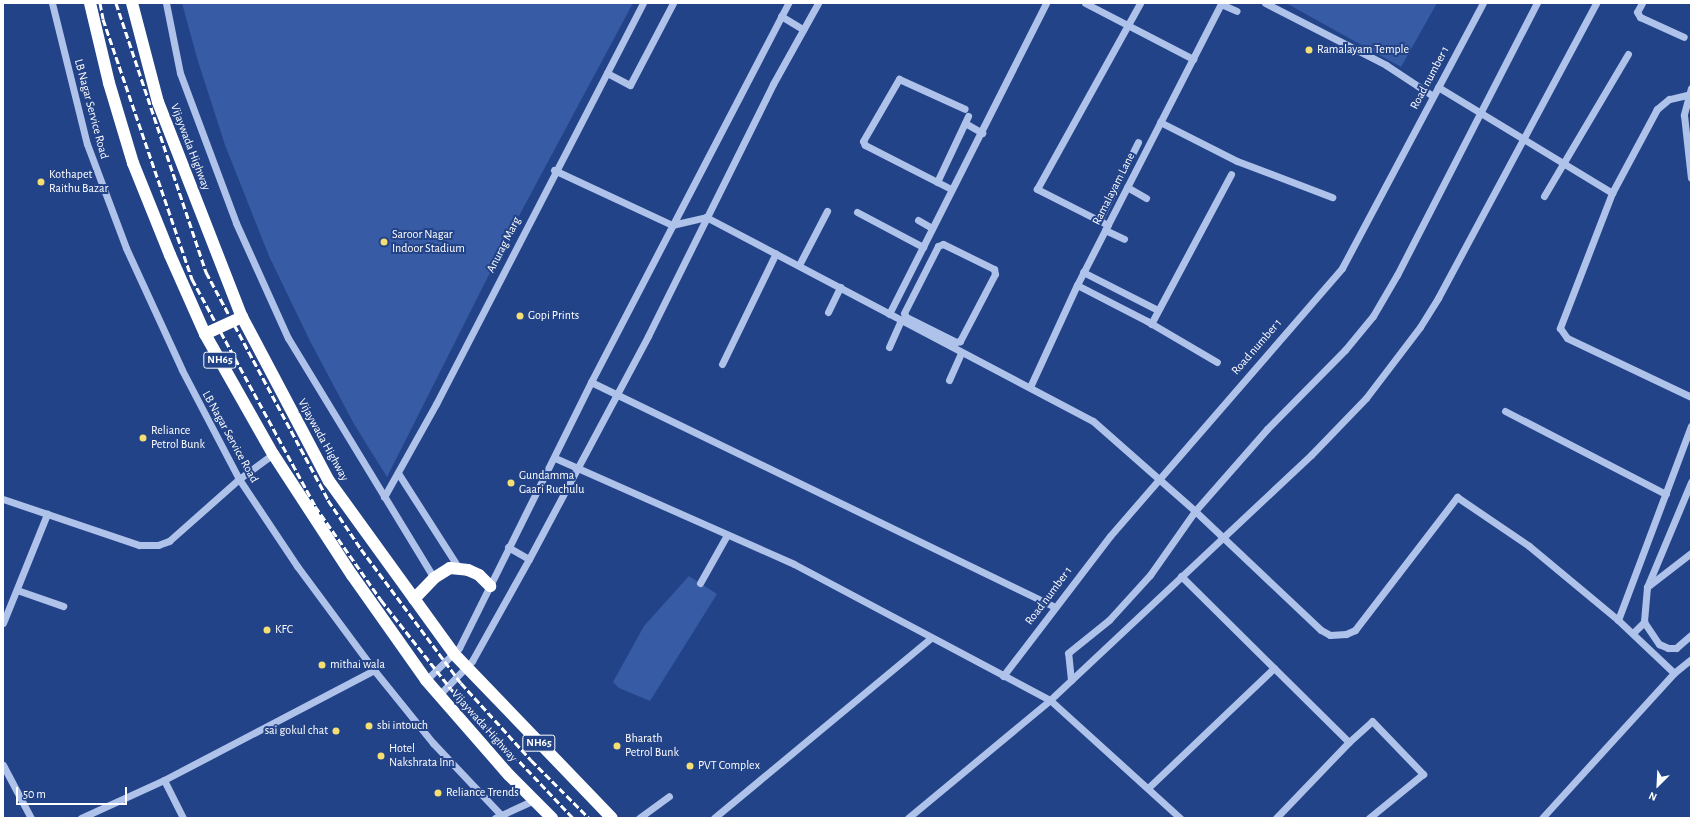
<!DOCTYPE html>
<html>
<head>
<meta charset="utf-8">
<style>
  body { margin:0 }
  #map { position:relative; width:1694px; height:821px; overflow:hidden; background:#234388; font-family:"Alegreya Sans",sans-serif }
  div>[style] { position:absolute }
  .green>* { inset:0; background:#375ba5 }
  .minor>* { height:7px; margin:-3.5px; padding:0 3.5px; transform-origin:3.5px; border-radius:3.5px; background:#afc2ea }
  .highway>* { height:12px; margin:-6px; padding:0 6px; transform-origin:6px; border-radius:6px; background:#fff }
  .rail>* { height:3px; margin-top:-1.5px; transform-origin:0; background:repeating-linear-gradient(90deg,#fff 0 7px,transparent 0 10px) }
  .dots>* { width:11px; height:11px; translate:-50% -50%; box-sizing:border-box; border:2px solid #234388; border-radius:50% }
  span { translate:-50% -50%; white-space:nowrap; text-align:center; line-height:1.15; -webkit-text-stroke:4px #234388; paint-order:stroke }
  .shield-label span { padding:1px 3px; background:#234388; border:1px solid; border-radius:3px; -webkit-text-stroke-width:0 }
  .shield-label { font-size:11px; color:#fff; font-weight:700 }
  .poi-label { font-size:12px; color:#fff }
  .left { translate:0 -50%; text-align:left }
  .right { translate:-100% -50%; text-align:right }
  .street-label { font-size:12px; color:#fff }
  .frame { position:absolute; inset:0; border:4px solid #fff; pointer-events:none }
  .north { position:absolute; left:1638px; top:765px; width:40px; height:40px; -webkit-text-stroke:3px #234388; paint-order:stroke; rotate:204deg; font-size:11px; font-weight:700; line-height:16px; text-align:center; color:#fff }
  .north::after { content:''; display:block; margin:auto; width:14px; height:18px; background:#fff; clip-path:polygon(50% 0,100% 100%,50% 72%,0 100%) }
  .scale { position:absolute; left:16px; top:787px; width:111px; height:18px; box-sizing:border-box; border:2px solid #fff; border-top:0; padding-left:5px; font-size:12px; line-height:14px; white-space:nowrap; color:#fff; -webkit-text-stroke:3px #234388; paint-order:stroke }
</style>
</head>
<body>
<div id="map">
  <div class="green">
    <div style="clip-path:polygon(182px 3px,633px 3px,513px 227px,387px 477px,354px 424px,310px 341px,269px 256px,225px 145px,197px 58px)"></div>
    <div style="clip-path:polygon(1286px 3px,1437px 3px,1401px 67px)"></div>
    <div style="clip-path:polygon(689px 576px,717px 594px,650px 701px,619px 688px,613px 682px,644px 626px)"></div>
  </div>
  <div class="minor">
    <div style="left:52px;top:3px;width:145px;rotate:76.1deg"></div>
    <div style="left:87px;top:144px;width:111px;rotate:69.4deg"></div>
    <div style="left:126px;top:248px;width:134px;rotate:65.3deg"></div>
    <div style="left:182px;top:370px;width:123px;rotate:62.4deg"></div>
    <div style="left:239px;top:479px;width:105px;rotate:56.3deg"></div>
    <div style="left:297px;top:566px;width:129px;rotate:53.5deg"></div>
    <div style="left:374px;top:670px;width:94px;rotate:51.1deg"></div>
    <div style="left:433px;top:743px;width:103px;rotate:46.6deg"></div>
    <div style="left:166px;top:3px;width:71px;rotate:78.7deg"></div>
    <div style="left:180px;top:73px;width:160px;rotate:69.5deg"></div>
    <div style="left:236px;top:223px;width:126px;rotate:65.7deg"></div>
    <div style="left:288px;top:338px;width:281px;rotate:58.7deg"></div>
    <div style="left:1085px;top:3px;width:122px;rotate:27.4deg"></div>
    <div style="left:1265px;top:3px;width:136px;rotate:27.1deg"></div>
    <div style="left:1386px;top:65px;width:56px;rotate:33.4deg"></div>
    <div style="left:1642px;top:3px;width:10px;rotate:119deg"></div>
    <div style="left:1637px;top:12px;width:6px;rotate:59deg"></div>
    <div style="left:1640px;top:17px;width:48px;rotate:24.4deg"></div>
    <div style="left:1221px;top:4px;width:17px;rotate:24deg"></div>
    <div style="left:781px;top:16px;width:26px;rotate:31deg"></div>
    <div style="left:607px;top:73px;width:26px;rotate:28deg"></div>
    <div style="left:630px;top:85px;width:93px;rotate:-62.3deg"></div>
    <div style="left:1438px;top:87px;width:204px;rotate:31.3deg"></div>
    <div style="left:1691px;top:88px;width:28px;rotate:105deg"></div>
    <div style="left:1684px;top:115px;width:63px;rotate:83.7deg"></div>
    <div style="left:1687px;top:95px;width:18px;rotate:167deg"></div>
    <div style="left:1669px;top:99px;width:16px;rotate:140deg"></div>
    <div style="left:1657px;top:109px;width:95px;rotate:118.2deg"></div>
    <div style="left:1612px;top:193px;width:145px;rotate:111.1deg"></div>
    <div style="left:1560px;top:328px;width:12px;rotate:55deg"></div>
    <div style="left:1567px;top:338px;width:137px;rotate:25.4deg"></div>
    <div style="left:1160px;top:122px;width:86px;rotate:26.9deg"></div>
    <div style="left:1237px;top:161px;width:102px;rotate:20.8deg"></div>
    <div style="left:965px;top:123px;width:20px;rotate:30deg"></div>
    <div style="left:554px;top:170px;width:130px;rotate:25deg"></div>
    <div style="left:672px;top:225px;width:35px;rotate:-13deg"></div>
    <div style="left:706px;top:217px;width:437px;rotate:27.8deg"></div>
    <div style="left:1093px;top:421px;width:136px;rotate:41.4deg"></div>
    <div style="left:1195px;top:511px;width:173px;rotate:43.4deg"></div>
    <div style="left:1321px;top:630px;width:10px;rotate:29deg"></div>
    <div style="left:1330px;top:635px;width:16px;rotate:-4deg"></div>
    <div style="left:1346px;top:634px;width:10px;rotate:-24deg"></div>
    <div style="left:1355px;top:630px;width:168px;rotate:-52.5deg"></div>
    <div style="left:1457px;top:497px;width:87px;rotate:34.2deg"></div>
    <div style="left:1529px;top:546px;width:116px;rotate:39.7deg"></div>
    <div style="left:1618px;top:620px;width:77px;rotate:43.4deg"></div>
    <div style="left:937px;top:182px;width:73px;rotate:-64.8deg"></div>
    <div style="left:1127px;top:187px;width:22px;rotate:30deg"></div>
    <div style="left:951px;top:189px;width:97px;rotate:-152.9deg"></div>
    <div style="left:865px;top:145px;width:4px;rotate:-117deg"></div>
    <div style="left:863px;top:141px;width:72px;rotate:-59.9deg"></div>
    <div style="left:899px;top:79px;width:72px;rotate:24.4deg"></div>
    <div style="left:1544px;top:196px;width:165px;rotate:-59.4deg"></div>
    <div style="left:857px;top:212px;width:75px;rotate:27.9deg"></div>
    <div style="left:918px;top:220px;width:16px;rotate:30deg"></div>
    <div style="left:1099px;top:221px;width:88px;rotate:-63.7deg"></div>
    <div style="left:1108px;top:225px;width:80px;rotate:-153.1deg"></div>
    <div style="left:1037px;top:189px;width:213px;rotate:-61deg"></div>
    <div style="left:1105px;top:230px;width:21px;rotate:25deg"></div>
    <div style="left:943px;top:244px;width:57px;rotate:26.1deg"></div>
    <div style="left:994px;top:269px;width:5px;rotate:79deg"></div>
    <div style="left:995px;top:274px;width:76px;rotate:117.6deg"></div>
    <div style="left:960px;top:341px;width:4px;rotate:166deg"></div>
    <div style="left:956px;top:342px;width:56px;rotate:-153.4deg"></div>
    <div style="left:906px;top:317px;width:4px;rotate:-117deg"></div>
    <div style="left:904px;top:313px;width:75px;rotate:-63.1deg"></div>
    <div style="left:938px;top:246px;width:5px;rotate:-22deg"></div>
    <div style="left:799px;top:265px;width:61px;rotate:-62.6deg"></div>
    <div style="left:1083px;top:272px;width:84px;rotate:26.9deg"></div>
    <div style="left:1077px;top:285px;width:79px;rotate:27.2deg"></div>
    <div style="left:1147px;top:321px;width:81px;rotate:30.4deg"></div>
    <div style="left:828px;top:312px;width:28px;rotate:-64deg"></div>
    <div style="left:889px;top:314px;width:348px;rotate:-63.2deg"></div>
    <div style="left:1151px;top:324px;width:170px;rotate:-61.9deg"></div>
    <div style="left:889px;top:347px;width:30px;rotate:-66deg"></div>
    <div style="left:722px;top:364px;width:123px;rotate:-64.1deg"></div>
    <div style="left:949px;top:380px;width:30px;rotate:-66deg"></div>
    <div style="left:591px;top:382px;width:516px;rotate:25.87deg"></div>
    <div style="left:1030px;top:387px;width:112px;rotate:-65.3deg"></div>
    <div style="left:1077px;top:285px;width:317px;rotate:-62.9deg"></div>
    <div style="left:1505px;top:411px;width:181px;rotate:27.3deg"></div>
    <div style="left:555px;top:458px;width:261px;rotate:23.9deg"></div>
    <div style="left:794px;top:564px;width:290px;rotate:28deg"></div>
    <div style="left:1050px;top:700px;width:176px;rotate:42.2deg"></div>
    <div style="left:398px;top:473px;width:112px;rotate:57.4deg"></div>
    <div style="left:1691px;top:482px;width:114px;rotate:112.7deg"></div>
    <div style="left:1647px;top:587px;width:35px;rotate:95deg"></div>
    <div style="left:1644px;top:622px;width:27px;rotate:56deg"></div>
    <div style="left:1659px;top:644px;width:10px;rotate:24deg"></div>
    <div style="left:1668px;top:648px;width:8px"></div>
    <div style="left:1676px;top:648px;width:20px;rotate:-41deg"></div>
    <div style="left:384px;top:497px;width:107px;rotate:-60.8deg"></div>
    <div style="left:436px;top:404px;width:451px;rotate:-62.7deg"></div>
    <div style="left:3px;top:499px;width:144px;rotate:18.7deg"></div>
    <div style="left:139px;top:545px;width:19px"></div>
    <div style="left:158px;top:545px;width:12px;rotate:-20deg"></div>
    <div style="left:169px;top:541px;width:94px;rotate:-41.5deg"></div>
    <div style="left:239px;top:479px;width:42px;rotate:-36.3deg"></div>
    <div style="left:508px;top:547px;width:24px;rotate:30deg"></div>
    <div style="left:1181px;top:576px;width:236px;rotate:44.7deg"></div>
    <div style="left:1349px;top:742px;width:31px;rotate:-42deg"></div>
    <div style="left:1372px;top:721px;width:74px;rotate:46.1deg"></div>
    <div style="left:1423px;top:774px;width:70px;rotate:140.8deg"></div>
    <div style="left:700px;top:583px;width:55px;rotate:-60.6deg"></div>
    <div style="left:1647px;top:587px;width:56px;rotate:-37.7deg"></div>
    <div style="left:17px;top:590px;width:49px;rotate:19.2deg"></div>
    <div style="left:1618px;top:620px;width:207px;rotate:-69.4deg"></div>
    <div style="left:3px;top:623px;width:118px;rotate:-68deg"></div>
    <div style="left:1633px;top:633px;width:16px;rotate:-45deg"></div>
    <div style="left:1003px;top:676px;width:176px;rotate:-52.6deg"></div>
    <div style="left:1110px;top:536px;width:354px;rotate:-49.1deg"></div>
    <div style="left:1342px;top:268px;width:300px;rotate:-62deg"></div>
    <div style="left:426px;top:680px;width:46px;rotate:-44.1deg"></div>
    <div style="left:459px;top:648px;width:297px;rotate:-63.6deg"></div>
    <div style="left:591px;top:382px;width:427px;rotate:-62.5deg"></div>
    <div style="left:1071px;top:680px;width:27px;rotate:-96deg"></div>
    <div style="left:1068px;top:653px;width:53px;rotate:-38.8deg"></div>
    <div style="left:1109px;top:620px;width:61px;rotate:-47.7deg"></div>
    <div style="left:1150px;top:575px;width:78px;rotate:-54.9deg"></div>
    <div style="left:1195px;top:511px;width:109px;rotate:-48.7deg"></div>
    <div style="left:1267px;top:429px;width:111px;rotate:-45.4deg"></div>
    <div style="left:1345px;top:350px;width:44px;rotate:-50.5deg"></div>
    <div style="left:1373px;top:316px;width:48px;rotate:-59.7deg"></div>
    <div style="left:1397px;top:275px;width:306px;rotate:-62.8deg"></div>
    <div style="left:438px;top:696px;width:49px;rotate:-45.8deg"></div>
    <div style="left:472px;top:661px;width:117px;rotate:-60.8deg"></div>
    <div style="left:529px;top:559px;width:253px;rotate:-61.9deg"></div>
    <div style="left:648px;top:336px;width:281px;rotate:-63.6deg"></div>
    <div style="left:773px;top:84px;width:93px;rotate:-60.9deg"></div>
    <div style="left:3px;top:765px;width:60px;rotate:62.2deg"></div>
    <div style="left:164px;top:780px;width:42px;rotate:63.4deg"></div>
    <div style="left:1148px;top:788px;width:174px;rotate:-43.6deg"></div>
    <div style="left:81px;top:818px;width:91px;rotate:-24.6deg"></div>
    <div style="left:164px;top:780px;width:237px;rotate:-27.6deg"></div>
    <div style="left:495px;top:818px;width:43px;rotate:-24.8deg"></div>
    <div style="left:639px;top:818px;width:37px;rotate:-36deg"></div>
    <div style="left:714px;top:818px;width:282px;rotate:-39.7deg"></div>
    <div style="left:908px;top:818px;width:185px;rotate:-39.7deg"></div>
    <div style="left:1050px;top:700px;width:358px;rotate:-43.2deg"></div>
    <div style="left:1311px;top:455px;width:79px;rotate:-46deg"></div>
    <div style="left:1366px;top:398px;width:89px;rotate:-52.7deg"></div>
    <div style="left:1420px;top:327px;width:34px;rotate:-58deg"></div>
    <div style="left:1438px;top:298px;width:335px;rotate:-61.8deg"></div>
    <div style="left:1276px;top:818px;width:105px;rotate:-46.2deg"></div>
    <div style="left:1542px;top:818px;width:196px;rotate:-47.7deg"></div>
    <div style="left:1674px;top:673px;width:22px;rotate:-39deg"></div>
  </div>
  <div class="highway">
    <div style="left:90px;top:3px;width:82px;rotate:76.6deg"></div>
    <div style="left:109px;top:83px;width:84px;rotate:73.3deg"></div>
    <div style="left:133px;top:163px;width:99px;rotate:68.1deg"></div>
    <div style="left:170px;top:255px;width:86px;rotate:66.1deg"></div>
    <div style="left:205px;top:334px;width:138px;rotate:60.5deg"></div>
    <div style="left:273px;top:454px;width:145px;rotate:56.9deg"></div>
    <div style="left:352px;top:575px;width:128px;rotate:54.8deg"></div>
    <div style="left:426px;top:680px;width:126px;rotate:48.9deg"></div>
    <div style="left:509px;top:775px;width:61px;rotate:45deg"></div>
    <div style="left:132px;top:3px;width:102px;rotate:75.3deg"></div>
    <div style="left:158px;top:102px;width:231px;rotate:68.7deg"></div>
    <div style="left:242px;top:317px;width:186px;rotate:62.1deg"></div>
    <div style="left:329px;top:481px;width:215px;rotate:54.1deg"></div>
    <div style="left:455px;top:655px;width:226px;rotate:46.1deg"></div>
    <div style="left:205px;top:334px;width:41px;rotate:-24.7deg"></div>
    <div style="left:414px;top:599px;width:29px;rotate:-46deg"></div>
    <div style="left:434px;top:578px;width:19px;rotate:-32deg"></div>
    <div style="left:450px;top:568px;width:18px;rotate:6deg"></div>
    <div style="left:468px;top:570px;width:12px;rotate:24deg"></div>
    <div style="left:479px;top:575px;width:16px;rotate:45deg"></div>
  </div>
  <div class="rail">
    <div style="left:100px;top:3px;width:16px;rotate:79deg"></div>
    <div style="left:103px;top:19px;width:275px;rotate:71.1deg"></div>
    <div style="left:192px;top:279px;width:258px;rotate:61.5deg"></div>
    <div style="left:315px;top:506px;width:115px;rotate:54.9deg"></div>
    <div style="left:381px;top:600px;width:113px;rotate:51.8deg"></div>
    <div style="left:451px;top:689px;width:178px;rotate:46.6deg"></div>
    <div style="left:116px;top:3px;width:284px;rotate:71.5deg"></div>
    <div style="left:206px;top:272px;width:259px;rotate:61.8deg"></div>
    <div style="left:328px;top:500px;width:59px;rotate:56deg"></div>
    <div style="left:361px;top:549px;width:167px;rotate:53.3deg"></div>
    <div style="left:461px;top:683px;width:104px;rotate:47.7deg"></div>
    <div style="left:531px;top:760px;width:82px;rotate:45deg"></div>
  </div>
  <div class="dots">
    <div style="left:1309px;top:50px;background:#f5df72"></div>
    <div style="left:41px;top:182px;background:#f5df72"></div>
    <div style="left:384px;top:242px;background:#f5df72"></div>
    <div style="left:520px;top:316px;background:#f5df72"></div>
    <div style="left:143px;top:438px;background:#f5df72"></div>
    <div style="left:511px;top:483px;background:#f5df72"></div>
    <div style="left:267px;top:630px;background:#f5df72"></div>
    <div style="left:322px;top:665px;background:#f5df72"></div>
    <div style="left:369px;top:726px;background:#f5df72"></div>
    <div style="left:336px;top:731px;background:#f5df72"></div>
    <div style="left:617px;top:746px;background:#f5df72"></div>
    <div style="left:381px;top:756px;background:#f5df72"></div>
    <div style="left:690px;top:766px;background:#f5df72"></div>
    <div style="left:438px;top:793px;background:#f5df72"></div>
  </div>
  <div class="shield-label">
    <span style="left:220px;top:360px">NH65</span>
    <span style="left:539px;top:743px">NH65</span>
  </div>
  <div class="poi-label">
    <span class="left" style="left:1317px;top:50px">Ramalayam Temple</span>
    <span class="left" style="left:49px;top:182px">Kothapet<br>Raithu Bazar</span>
    <span class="left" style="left:392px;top:242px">Saroor Nagar<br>Indoor Stadium</span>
    <span class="left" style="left:528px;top:316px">Gopi Prints</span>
    <span class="left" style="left:151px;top:438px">Reliance<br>Petrol Bunk</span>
    <span class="left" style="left:519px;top:483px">Gundamma<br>Gaari Ruchulu</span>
    <span class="left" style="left:275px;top:630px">KFC</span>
    <span class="left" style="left:330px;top:665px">mithai wala</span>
    <span class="left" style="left:377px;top:726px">sbi intouch</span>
    <span class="right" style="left:328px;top:731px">sai gokul chat</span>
    <span class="left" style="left:625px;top:746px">Bharath<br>Petrol Bunk</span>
    <span class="left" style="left:389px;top:756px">Hotel<br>Nakshrata Inn</span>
    <span class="left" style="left:698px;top:766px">PVT Complex</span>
    <span class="left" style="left:446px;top:793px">Reliance Trends</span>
  </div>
  <div class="street-label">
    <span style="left:1430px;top:78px;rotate:-62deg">Road number 1</span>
    <span style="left:91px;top:109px;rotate:75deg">LB Nagar Service Road</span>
    <span style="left:190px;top:147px;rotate:69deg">Vijaywada Highway</span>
    <span style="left:1114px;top:189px;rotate:-63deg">Ramalayam Lane</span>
    <span style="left:504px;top:245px;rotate:-63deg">Anurag Marg</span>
    <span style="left:1257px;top:347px;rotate:-49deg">Road number 1</span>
    <span style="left:230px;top:437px;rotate:61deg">LB Nagar Service Road</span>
    <span style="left:323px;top:440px;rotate:61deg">Vijaywada Highway</span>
    <span style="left:1049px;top:596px;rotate:-53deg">Road number 1</span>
    <span style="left:484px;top:726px;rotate:48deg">Vijaywada Highway</span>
  </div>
  <div class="frame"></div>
  <div class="north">N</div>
  <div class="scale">50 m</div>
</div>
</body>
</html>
